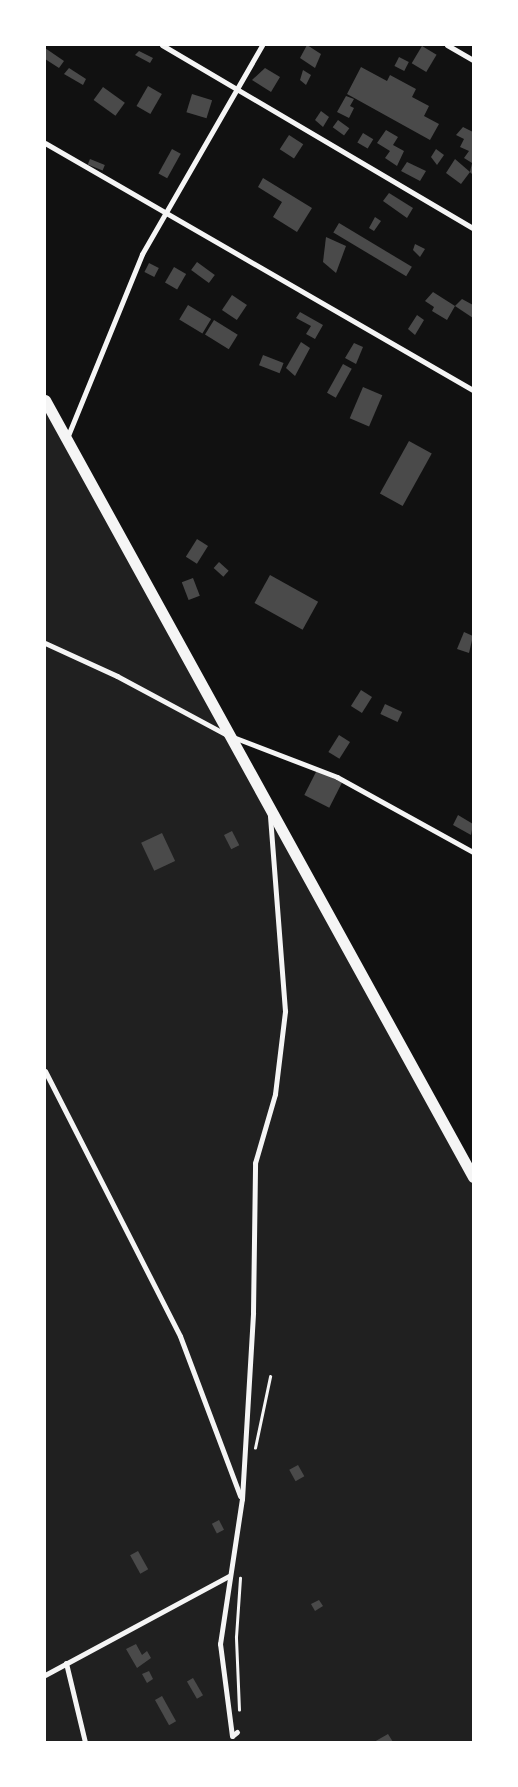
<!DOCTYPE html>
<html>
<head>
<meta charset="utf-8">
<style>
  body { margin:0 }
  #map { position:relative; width:518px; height:1787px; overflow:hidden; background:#111; font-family:"Roboto Condensed",sans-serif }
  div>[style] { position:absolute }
  .green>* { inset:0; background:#202020 }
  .building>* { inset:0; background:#4a4a4a; transform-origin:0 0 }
  .path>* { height:2.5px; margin:-1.25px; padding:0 1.25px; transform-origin:1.25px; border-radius:1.25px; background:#f5f5f5 }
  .minor>* { height:5px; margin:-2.5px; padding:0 2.5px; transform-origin:2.5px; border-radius:2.5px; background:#f5f5f5 }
  .trunk>* { height:11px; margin:-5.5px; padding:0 5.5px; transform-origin:5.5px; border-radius:5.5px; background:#f5f5f5 }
  span { translate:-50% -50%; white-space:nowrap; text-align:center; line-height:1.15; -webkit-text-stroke:4px #fff; paint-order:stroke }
  .frame { position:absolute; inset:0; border:46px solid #fff; pointer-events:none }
</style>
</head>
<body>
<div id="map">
  <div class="green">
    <div style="clip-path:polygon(45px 400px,473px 1177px,473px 1742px,45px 1742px)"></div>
  </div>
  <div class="building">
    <div style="clip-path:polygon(307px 45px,321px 54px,315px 68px,300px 58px)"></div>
    <div style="left:422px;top:46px;width:17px;height:20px;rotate:31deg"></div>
    <div style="clip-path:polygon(45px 48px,64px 61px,59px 68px,45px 59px)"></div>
    <div style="clip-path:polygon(139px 51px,153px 58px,150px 63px,135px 55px)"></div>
    <div style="left:399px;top:57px;width:11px;height:10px;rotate:27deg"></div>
    <div style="clip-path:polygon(361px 67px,387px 81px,390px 75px,416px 89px,412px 97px,429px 106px,424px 116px,439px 124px,430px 140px,347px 94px)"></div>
    <div style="clip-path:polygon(69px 68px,86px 79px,83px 85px,64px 74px)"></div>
    <div style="clip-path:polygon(265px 68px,280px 77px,271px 92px,252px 80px)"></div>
    <div style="clip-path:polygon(303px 70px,311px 75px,306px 85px,300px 80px)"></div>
    <div style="left:148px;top:86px;width:16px;height:23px;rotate:30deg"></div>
    <div style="left:103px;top:87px;width:27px;height:16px;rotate:36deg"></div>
    <div style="left:192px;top:94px;width:21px;height:19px;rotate:17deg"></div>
    <div style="clip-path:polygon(346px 96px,354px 99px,350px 106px,354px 108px,349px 118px,337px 112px)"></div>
    <div style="clip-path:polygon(321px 111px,329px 117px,323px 127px,315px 120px)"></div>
    <div style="left:338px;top:120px;width:14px;height:9px;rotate:36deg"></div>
    <div style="clip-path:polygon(463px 127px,473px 132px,473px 175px,470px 172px,472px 163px,464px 158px,469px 151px,460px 147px,464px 139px,456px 135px)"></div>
    <div style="clip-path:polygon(386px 130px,398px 137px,393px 145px,404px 151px,397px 166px,385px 158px,390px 151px,377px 143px)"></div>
    <div style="left:363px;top:133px;width:12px;height:11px;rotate:31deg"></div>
    <div style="left:289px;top:135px;width:17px;height:17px;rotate:33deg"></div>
    <div style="left:172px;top:149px;width:10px;height:28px;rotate:29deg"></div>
    <div style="clip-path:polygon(436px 149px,444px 155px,437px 165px,431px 157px)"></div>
    <div style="left:90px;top:159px;width:16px;height:6px;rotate:22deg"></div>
    <div style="clip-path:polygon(455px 159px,470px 172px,461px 184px,446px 173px)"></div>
    <div style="clip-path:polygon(407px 162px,426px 171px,420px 181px,401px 171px)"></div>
    <div style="clip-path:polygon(263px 178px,312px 208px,297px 232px,273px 217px,282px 202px,258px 187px)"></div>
    <div style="clip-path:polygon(389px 193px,413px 208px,407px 218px,383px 201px)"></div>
    <div style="clip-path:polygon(375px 217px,381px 221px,374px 231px,369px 228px)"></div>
    <div style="left:339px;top:223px;width:85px;height:11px;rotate:31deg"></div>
    <div style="clip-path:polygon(326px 237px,346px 246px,336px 273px,323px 262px)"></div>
    <div style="clip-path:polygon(415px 244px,425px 249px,420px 257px,413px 250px)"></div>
    <div style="left:197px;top:262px;width:22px;height:10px;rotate:36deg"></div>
    <div style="left:149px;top:263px;width:11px;height:10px;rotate:27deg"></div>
    <div style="left:174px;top:267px;width:14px;height:18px;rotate:30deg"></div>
    <div style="clip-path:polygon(433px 292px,455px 306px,447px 320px,432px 311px,434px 307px,425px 301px)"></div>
    <div style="left:232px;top:295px;width:18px;height:18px;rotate:34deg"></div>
    <div style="clip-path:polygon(462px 299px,473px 305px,473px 318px,455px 306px)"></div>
    <div style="left:188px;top:305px;width:27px;height:17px;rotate:31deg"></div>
    <div style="clip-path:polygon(300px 312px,323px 325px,315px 339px,306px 334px,311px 326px,296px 318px)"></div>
    <div style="clip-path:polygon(417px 315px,424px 320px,415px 335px,408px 329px)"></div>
    <div style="left:214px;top:320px;width:28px;height:17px;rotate:32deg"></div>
    <div style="clip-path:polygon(301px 342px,310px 348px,295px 376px,286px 368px)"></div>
    <div style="clip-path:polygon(354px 343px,363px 347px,356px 364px,345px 358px)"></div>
    <div style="left:263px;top:355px;width:22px;height:11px;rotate:21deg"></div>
    <div style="left:343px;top:364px;width:10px;height:33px;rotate:29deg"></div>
    <div style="left:363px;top:387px;width:21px;height:34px;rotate:23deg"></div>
    <div style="left:409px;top:441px;width:26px;height:60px;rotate:29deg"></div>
    <div style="left:197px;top:539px;width:13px;height:21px;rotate:32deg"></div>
    <div style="left:219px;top:562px;width:13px;height:8px;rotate:42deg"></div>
    <div style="left:270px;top:575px;width:55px;height:32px;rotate:29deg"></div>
    <div style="left:193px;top:578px;width:19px;height:12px;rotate:69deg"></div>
    <div style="clip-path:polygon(464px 632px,473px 636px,469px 653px,457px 649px)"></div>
    <div style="left:361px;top:690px;width:13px;height:19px;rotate:32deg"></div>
    <div style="left:385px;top:704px;width:19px;height:11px;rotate:25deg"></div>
    <div style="left:339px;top:735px;width:13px;height:20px;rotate:32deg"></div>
    <div style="left:317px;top:770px;width:28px;height:28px;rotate:27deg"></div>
    <div style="clip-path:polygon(458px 815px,473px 824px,471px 835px,453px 825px)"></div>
    <div style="left:232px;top:831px;width:16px;height:9px;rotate:63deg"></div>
    <div style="left:162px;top:833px;width:31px;height:23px;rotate:65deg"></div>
    <div style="left:298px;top:1465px;width:13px;height:10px;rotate:61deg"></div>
    <div style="left:219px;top:1520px;width:11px;height:8px;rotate:63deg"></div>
    <div style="left:138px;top:1551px;width:21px;height:9px;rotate:61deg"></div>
    <div style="clip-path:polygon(319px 1600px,323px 1606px,315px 1611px,311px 1604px)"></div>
    <div style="clip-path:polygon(136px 1644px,142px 1655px,147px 1651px,151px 1658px,137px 1668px,126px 1649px)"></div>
    <div style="clip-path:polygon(149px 1671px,153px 1679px,147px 1683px,142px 1674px)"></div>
    <div style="left:193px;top:1678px;width:20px;height:7px;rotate:60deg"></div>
    <div style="left:162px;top:1696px;width:29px;height:8px;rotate:61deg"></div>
    <div style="clip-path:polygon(388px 1734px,393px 1742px,374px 1742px)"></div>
  </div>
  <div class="path">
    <div style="left:255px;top:1448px;width:73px;rotate:-78.1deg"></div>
    <div style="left:239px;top:1710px;width:73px;rotate:-92.4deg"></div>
    <div style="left:236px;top:1637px;width:59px;rotate:-86.1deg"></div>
  </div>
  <div class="minor">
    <div style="left:162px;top:45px;width:361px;rotate:30.5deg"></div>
    <div style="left:447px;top:45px;width:30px;rotate:30deg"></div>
    <div style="left:45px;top:143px;width:494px;rotate:30deg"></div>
    <div style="left:67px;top:438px;width:199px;rotate:-67.8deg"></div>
    <div style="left:142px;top:254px;width:241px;rotate:-60.1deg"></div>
    <div style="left:45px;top:643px;width:79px;rotate:24.6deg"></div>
    <div style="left:117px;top:676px;width:123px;rotate:28.2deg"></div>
    <div style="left:233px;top:737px;width:111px;rotate:21deg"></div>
    <div style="left:337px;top:777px;width:155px;rotate:28.9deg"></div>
    <div style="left:45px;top:1071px;width:297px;rotate:63deg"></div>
    <div style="left:180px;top:1336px;width:171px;rotate:69.4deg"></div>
    <div style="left:66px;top:1663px;width:81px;rotate:76.5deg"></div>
    <div style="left:45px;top:1675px;width:209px;rotate:-28.3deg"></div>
    <div style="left:237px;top:1732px;width:6px;rotate:141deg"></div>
    <div style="left:232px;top:1736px;width:93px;rotate:-97.4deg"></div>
    <div style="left:220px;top:1644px;width:147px;rotate:-81.4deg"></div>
    <div style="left:242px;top:1499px;width:187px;rotate:-86.6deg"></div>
    <div style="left:253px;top:1312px;width:149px;rotate:-89.2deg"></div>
    <div style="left:255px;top:1163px;width:72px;rotate:-73.8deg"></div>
    <div style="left:275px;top:1094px;width:84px;rotate:-83.1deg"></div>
    <div style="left:285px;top:1011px;width:198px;rotate:-94.4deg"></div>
  </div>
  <div class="trunk">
    <div style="left:45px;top:400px;width:887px;rotate:61.15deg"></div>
  </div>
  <div class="frame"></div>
</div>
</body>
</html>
